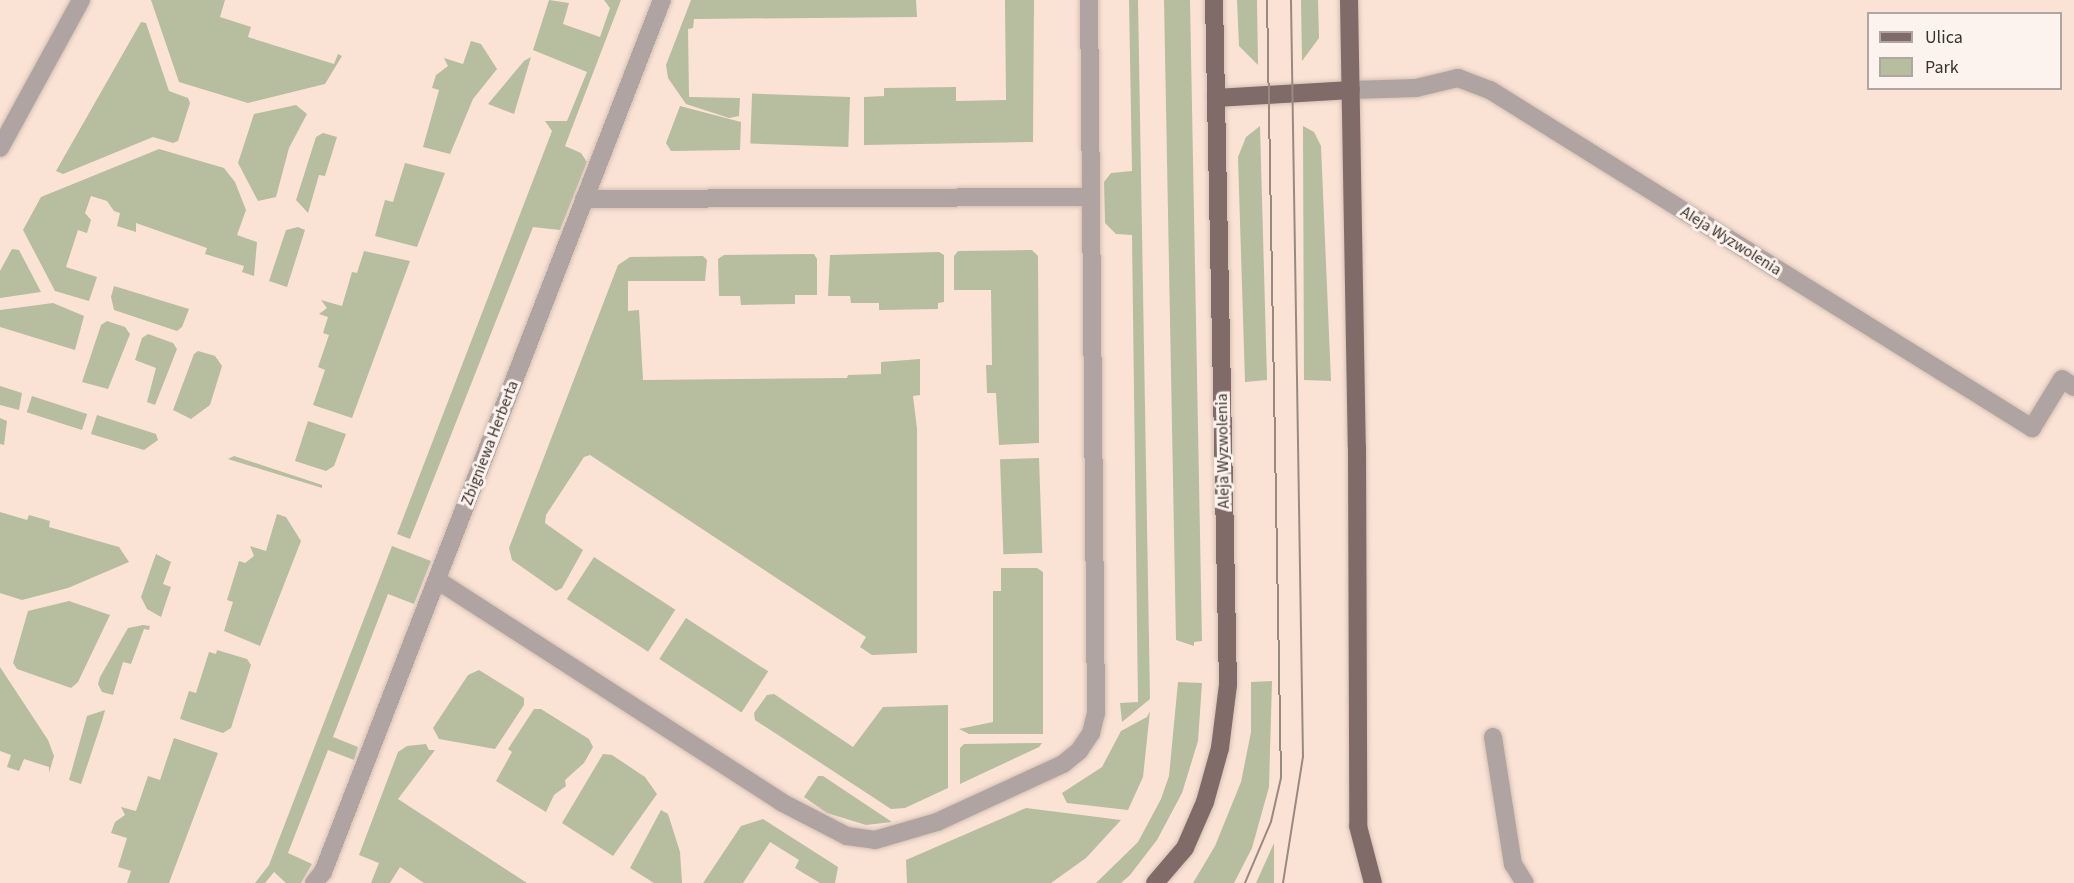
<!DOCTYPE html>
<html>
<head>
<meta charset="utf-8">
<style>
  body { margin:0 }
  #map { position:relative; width:2074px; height:883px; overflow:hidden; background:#fae3d5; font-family:"Source Sans 3",sans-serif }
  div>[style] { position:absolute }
  .green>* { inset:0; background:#b7bd9f; transform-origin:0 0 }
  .roads { filter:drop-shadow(0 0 2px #d4c0b3) drop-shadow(0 0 2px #d4c0b3) }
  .minor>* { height:18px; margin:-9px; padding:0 9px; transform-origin:9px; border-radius:9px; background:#b0a4a2 }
  .major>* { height:18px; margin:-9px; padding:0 9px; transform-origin:9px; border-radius:9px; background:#806b69 }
  .tram>* { height:1.5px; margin:-0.75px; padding:0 0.75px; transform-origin:0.75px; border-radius:0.75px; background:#99897f }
  span { translate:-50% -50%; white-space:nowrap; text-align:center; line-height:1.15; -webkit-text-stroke:6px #fdf3ee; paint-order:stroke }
  .street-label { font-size:16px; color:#3b322d }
  .legend { position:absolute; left:1867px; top:12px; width:195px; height:78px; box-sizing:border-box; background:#fdf3ee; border:2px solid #afa6a1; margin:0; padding:8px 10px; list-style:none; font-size:18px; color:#3b322d }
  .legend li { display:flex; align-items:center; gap:12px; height:30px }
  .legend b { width:30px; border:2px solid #afa6a1 }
</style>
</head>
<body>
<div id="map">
  <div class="green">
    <div style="clip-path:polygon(151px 0,225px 0,220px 17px,251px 27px,248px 37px,334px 64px,338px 54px,342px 56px,325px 84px,248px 103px,179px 82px)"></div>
    <div style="clip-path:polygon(549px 0,569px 3px,563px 24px,600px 37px,610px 8px,604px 0,621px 0,565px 146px,581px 153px,587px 162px,560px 230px,533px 227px,410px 539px,397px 534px,552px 131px,545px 121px,567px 121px,587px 72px,533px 50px)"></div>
    <div style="clip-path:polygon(691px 0,916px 0,917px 17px,694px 19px,693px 28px,688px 29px,689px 97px,740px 98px,739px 116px,729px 118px,686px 104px,668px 78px,666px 65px)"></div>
    <div style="clip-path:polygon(1005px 0,1034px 0,1033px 142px,864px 145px,864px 97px,884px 96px,884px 88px,956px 87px,956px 101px,1006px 100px)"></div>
    <div style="clip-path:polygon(1129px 0,1138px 0,1150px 699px,1122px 722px,1120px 703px,1138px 702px,1132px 235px,1116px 234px,1105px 223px,1104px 182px,1111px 173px,1132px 171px)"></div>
    <div style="clip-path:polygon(1164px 0,1190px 0,1202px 641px,1194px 642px,1194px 646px,1176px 640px)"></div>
    <div style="clip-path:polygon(1237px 0,1257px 0,1258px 65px,1239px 46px)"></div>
    <div style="clip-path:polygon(1301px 0,1318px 0,1319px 38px,1302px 61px)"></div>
    <div style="clip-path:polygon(141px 22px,146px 23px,169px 91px,188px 98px,190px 103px,178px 141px,173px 143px,153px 137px,63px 174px,56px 171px)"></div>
    <div style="clip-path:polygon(471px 41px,481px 44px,497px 69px,473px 99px,450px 154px,423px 147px,439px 90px,432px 88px,436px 75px,448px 66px,444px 58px,463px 64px)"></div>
    <div style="clip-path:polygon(531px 57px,514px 114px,488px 104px,524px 61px)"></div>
    <div style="left:850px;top:97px;width:50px;height:98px;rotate:92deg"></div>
    <div style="clip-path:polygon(296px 105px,307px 114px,289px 148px,276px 197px,258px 201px,238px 163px,254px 114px)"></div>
    <div style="clip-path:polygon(680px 106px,741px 122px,740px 150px,671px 151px,666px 143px)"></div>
    <div style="clip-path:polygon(1260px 126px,1267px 380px,1245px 382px,1238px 157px,1246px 137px)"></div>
    <div style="clip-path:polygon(1303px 126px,1314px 132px,1321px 146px,1331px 381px,1304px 380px)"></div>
    <div style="clip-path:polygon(323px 133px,337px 137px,325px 176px,319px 175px,308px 213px,296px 200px,316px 137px)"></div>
    <div style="clip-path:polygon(159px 149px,224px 168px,235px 182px,246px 210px,237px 235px,257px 242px,254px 276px,242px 272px,244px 266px,205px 254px,207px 248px,136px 223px,136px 232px,117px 226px,120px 213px,114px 211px,107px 201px,91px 196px,85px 213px,91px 220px,87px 233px,78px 230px,66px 267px,97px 277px,89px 301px,55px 291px,23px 230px,41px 197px)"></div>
    <div style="clip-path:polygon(405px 163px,445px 173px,417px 247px,375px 236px,385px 200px,393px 202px)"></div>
    <div style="clip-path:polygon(298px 227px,305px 230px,287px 287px,269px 281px,286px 230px)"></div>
    <div style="clip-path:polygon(12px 249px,19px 250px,41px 292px,0 298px,0 271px)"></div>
    <div style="clip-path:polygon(1032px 250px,1038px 256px,1039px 443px,999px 445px,996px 393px,987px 393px,986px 365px,992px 365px,991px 290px,954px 290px,954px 256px,958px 251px)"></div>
    <div style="clip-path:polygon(364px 251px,410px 261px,352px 418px,313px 405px,325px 370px,318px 367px,329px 335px,323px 333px,328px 317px,319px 314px,327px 308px,321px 300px,342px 306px,352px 272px,357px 273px)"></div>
    <div style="clip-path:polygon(939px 252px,944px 255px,944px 302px,938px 303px,938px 309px,879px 310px,879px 303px,851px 303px,850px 296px,828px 296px,830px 255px)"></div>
    <div style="clip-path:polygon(814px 254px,817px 259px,817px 295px,795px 295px,795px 304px,741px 305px,740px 296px,719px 296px,718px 259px,724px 255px)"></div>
    <div style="clip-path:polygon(703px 256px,707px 260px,705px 281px,628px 281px,628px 311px,639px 310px,643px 380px,847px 378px,848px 375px,881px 374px,881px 362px,920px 359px,920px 395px,913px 396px,917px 429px,917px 653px,872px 655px,860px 647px,866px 637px,590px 455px,584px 457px,546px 515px,545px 523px,583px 550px,562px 588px,556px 591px,512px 560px,509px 548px,618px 265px,630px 257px)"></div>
    <div style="clip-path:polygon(114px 286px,189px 309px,182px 327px,177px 331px,114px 310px,111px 297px)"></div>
    <div style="clip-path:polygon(53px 303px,84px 316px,75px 350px,0 327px,0 310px)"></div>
    <div style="clip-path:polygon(107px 321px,125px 327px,130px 334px,108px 389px,82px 382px,101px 325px)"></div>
    <div style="clip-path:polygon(148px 334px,173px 343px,177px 349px,155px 405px,147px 402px,156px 368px,135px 360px,142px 338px)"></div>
    <div style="clip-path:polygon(198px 351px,215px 356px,222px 366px,210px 405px,191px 419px,173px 410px,194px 354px)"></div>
    <div style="clip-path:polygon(0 386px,22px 393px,19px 410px,0 405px)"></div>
    <div style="left:32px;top:396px;width:58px;height:17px;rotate:18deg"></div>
    <div style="clip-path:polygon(97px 415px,156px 434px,158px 440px,144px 450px,91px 434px)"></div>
    <div style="clip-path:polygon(0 418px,7px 421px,4px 445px,0 444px)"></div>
    <div style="clip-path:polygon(308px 421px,346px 434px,334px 466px,326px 471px,295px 461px)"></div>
    <div style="clip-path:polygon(234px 456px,322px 485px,322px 488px,228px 459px)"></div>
    <div style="left:1039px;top:458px;width:95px;height:39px;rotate:88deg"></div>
    <div style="clip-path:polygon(0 512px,27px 520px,29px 515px,50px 521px,49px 527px,119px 547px,129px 562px,68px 588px,22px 600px,0 593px)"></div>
    <div style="clip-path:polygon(277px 514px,286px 517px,301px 541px,260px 646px,224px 631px,233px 602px,227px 600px,239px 561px,245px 563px,254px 556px,250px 546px,266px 551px)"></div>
    <div style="clip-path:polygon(392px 546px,431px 561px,414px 604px,388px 594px,333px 737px,358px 747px,354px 760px,328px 750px,288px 853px,312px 864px,301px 883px,286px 883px,274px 872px,265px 883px,255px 883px,269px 865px)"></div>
    <div style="clip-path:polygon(156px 554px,171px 562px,163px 584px,171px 587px,161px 617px,147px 609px,141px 597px)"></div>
    <div style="left:594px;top:557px;width:97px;height:50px;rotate:33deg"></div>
    <div style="clip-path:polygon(1001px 568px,1037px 568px,1043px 572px,1043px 734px,969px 734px,959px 729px,993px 722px,993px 591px,1001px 591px)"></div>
    <div style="clip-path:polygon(69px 601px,110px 615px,78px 682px,71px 688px,17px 669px,13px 663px,28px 611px)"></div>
    <div style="left:686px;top:618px;width:98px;height:49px;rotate:33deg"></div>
    <div style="clip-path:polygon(143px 625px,150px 626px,149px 630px,144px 629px,131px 664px,123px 662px,113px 695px,102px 692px,98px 684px,100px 677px,128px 628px)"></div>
    <div style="clip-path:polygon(217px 650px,247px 659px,251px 665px,231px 728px,223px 733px,180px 719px,189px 691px,196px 693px,209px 652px,216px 654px)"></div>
    <div style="clip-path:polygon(0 667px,48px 740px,54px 756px,49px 773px,49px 767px,24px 759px,19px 771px,7px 767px,11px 755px,0 751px)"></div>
    <div style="clip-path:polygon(479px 670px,524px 698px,524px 705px,495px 749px,439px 739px,433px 728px,468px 675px)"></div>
    <div style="clip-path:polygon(1272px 681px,1269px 787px,1252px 848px,1234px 883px,1193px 883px,1215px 846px,1241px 782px,1251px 732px,1251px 682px)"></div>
    <div style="clip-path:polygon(1178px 682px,1202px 683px,1198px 741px,1182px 793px,1157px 840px,1130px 875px,1121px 883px,1096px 883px,1138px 842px,1161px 799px,1169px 776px)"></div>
    <div style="clip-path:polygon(774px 694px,853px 747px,883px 707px,948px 705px,948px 788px,905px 808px,891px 809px,755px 720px,754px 713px,767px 695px)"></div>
    <div style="clip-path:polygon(534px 709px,541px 709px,589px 739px,593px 747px,584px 763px,565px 780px,566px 786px,554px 795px,546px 812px,496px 781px,512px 752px,508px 749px)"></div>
    <div style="clip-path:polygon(105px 710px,102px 721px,81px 784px,69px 780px,87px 716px)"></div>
    <div style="clip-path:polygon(1150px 711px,1143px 777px,1128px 810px,1067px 803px,1062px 793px,1102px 767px,1121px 731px,1147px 717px)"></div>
    <div style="clip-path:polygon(174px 738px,218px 753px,169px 883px,127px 883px,131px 871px,118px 867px,127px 838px,111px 833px,115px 822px,125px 815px,121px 807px,136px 811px,148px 776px,160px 780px)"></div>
    <div style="clip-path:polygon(1042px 743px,1039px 747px,960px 784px,960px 748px,964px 744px)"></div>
    <div style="clip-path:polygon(426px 744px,429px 750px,435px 750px,398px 799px,527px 883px,424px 883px,400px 867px,390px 883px,371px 883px,379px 863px,359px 855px,398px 752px,407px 746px)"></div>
    <div style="clip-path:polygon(603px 754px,612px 755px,645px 777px,657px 794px,613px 856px,562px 823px)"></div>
    <div style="clip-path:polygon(818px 776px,823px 776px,892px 822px,866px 825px,827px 813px,804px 797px)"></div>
    <div style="clip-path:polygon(1026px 808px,1121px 820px,1086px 858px,1051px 883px,907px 883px,906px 860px)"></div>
    <div style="clip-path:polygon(661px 810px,668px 814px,680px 852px,682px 883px,654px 883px,630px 868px)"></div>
    <div style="clip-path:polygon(763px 819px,838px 867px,835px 883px,820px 883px,795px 868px,799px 860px,770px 842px,743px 883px,703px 883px,741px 826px)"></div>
    <div style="clip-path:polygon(1274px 843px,1274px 883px,1256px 883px)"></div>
  </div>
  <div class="roads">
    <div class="minor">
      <div style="left:1351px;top:90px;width:65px;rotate:-1.8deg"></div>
      <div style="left:1416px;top:88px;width:43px;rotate:-13.4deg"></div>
      <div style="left:1458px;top:78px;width:34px;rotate:21deg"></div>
      <div style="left:1490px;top:90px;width:639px;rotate:31.95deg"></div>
      <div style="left:2032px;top:428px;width:57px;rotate:-58.5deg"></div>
      <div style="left:2062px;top:379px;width:14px;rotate:34deg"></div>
      <div style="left:0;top:148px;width:169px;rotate:-61.3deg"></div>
      <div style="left:584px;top:199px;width:507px;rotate:-0.23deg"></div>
      <div style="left:437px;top:580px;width:409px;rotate:32.8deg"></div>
      <div style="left:781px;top:802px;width:74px;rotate:27.3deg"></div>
      <div style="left:847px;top:836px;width:28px;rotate:8deg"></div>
      <div style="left:875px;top:840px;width:65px;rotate:-16.2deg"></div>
      <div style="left:937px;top:822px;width:139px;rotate:-24.7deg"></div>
      <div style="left:1063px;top:764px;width:21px;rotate:-39deg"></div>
      <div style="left:1079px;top:751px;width:22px;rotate:-56deg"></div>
      <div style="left:1091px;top:733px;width:21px;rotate:-76deg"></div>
      <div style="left:1096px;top:713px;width:713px;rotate:-90.56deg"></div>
      <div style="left:1493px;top:737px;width:129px;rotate:81.1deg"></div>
      <div style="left:1513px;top:864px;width:22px;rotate:58deg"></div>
      <div style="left:314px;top:883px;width:14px;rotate:-51deg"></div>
      <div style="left:323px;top:872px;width:936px;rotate:-68.76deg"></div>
    </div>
    <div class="major">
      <div style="left:1349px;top:0;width:447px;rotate:89deg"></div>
      <div style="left:1357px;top:447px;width:379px;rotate:89.8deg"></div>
      <div style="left:1358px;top:826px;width:59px;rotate:75.3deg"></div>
      <div style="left:1216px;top:98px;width:135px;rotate:-3.4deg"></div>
      <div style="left:1155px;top:883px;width:46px;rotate:-49.4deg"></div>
      <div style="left:1185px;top:848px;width:50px;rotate:-66.5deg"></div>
      <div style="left:1205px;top:802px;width:56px;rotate:-74.5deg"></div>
      <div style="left:1220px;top:748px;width:64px;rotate:-82.8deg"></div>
      <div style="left:1228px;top:685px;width:685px;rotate:-91.17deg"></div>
    </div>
  </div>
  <div class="tram">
    <div style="left:1245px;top:883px;width:66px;rotate:-66.9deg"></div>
    <div style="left:1271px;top:822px;width:45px;rotate:-77.2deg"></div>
    <div style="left:1281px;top:778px;width:778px;rotate:-91.03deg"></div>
    <div style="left:1283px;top:883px;width:128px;rotate:-81deg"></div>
    <div style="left:1303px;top:757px;width:757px;rotate:-90.91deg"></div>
  </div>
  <div class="street-label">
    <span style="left:1731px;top:241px;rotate:32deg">Aleja Wyzwolenia</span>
    <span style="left:490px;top:443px;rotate:-69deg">Zbigniewa Herberta</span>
    <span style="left:1223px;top:451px;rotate:-91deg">Aleja Wyzwolenia</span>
  </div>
  <ul class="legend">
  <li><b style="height:8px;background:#806b69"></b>Ulica</li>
  <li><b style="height:16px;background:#b7bd9f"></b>Park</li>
  </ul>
</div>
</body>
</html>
